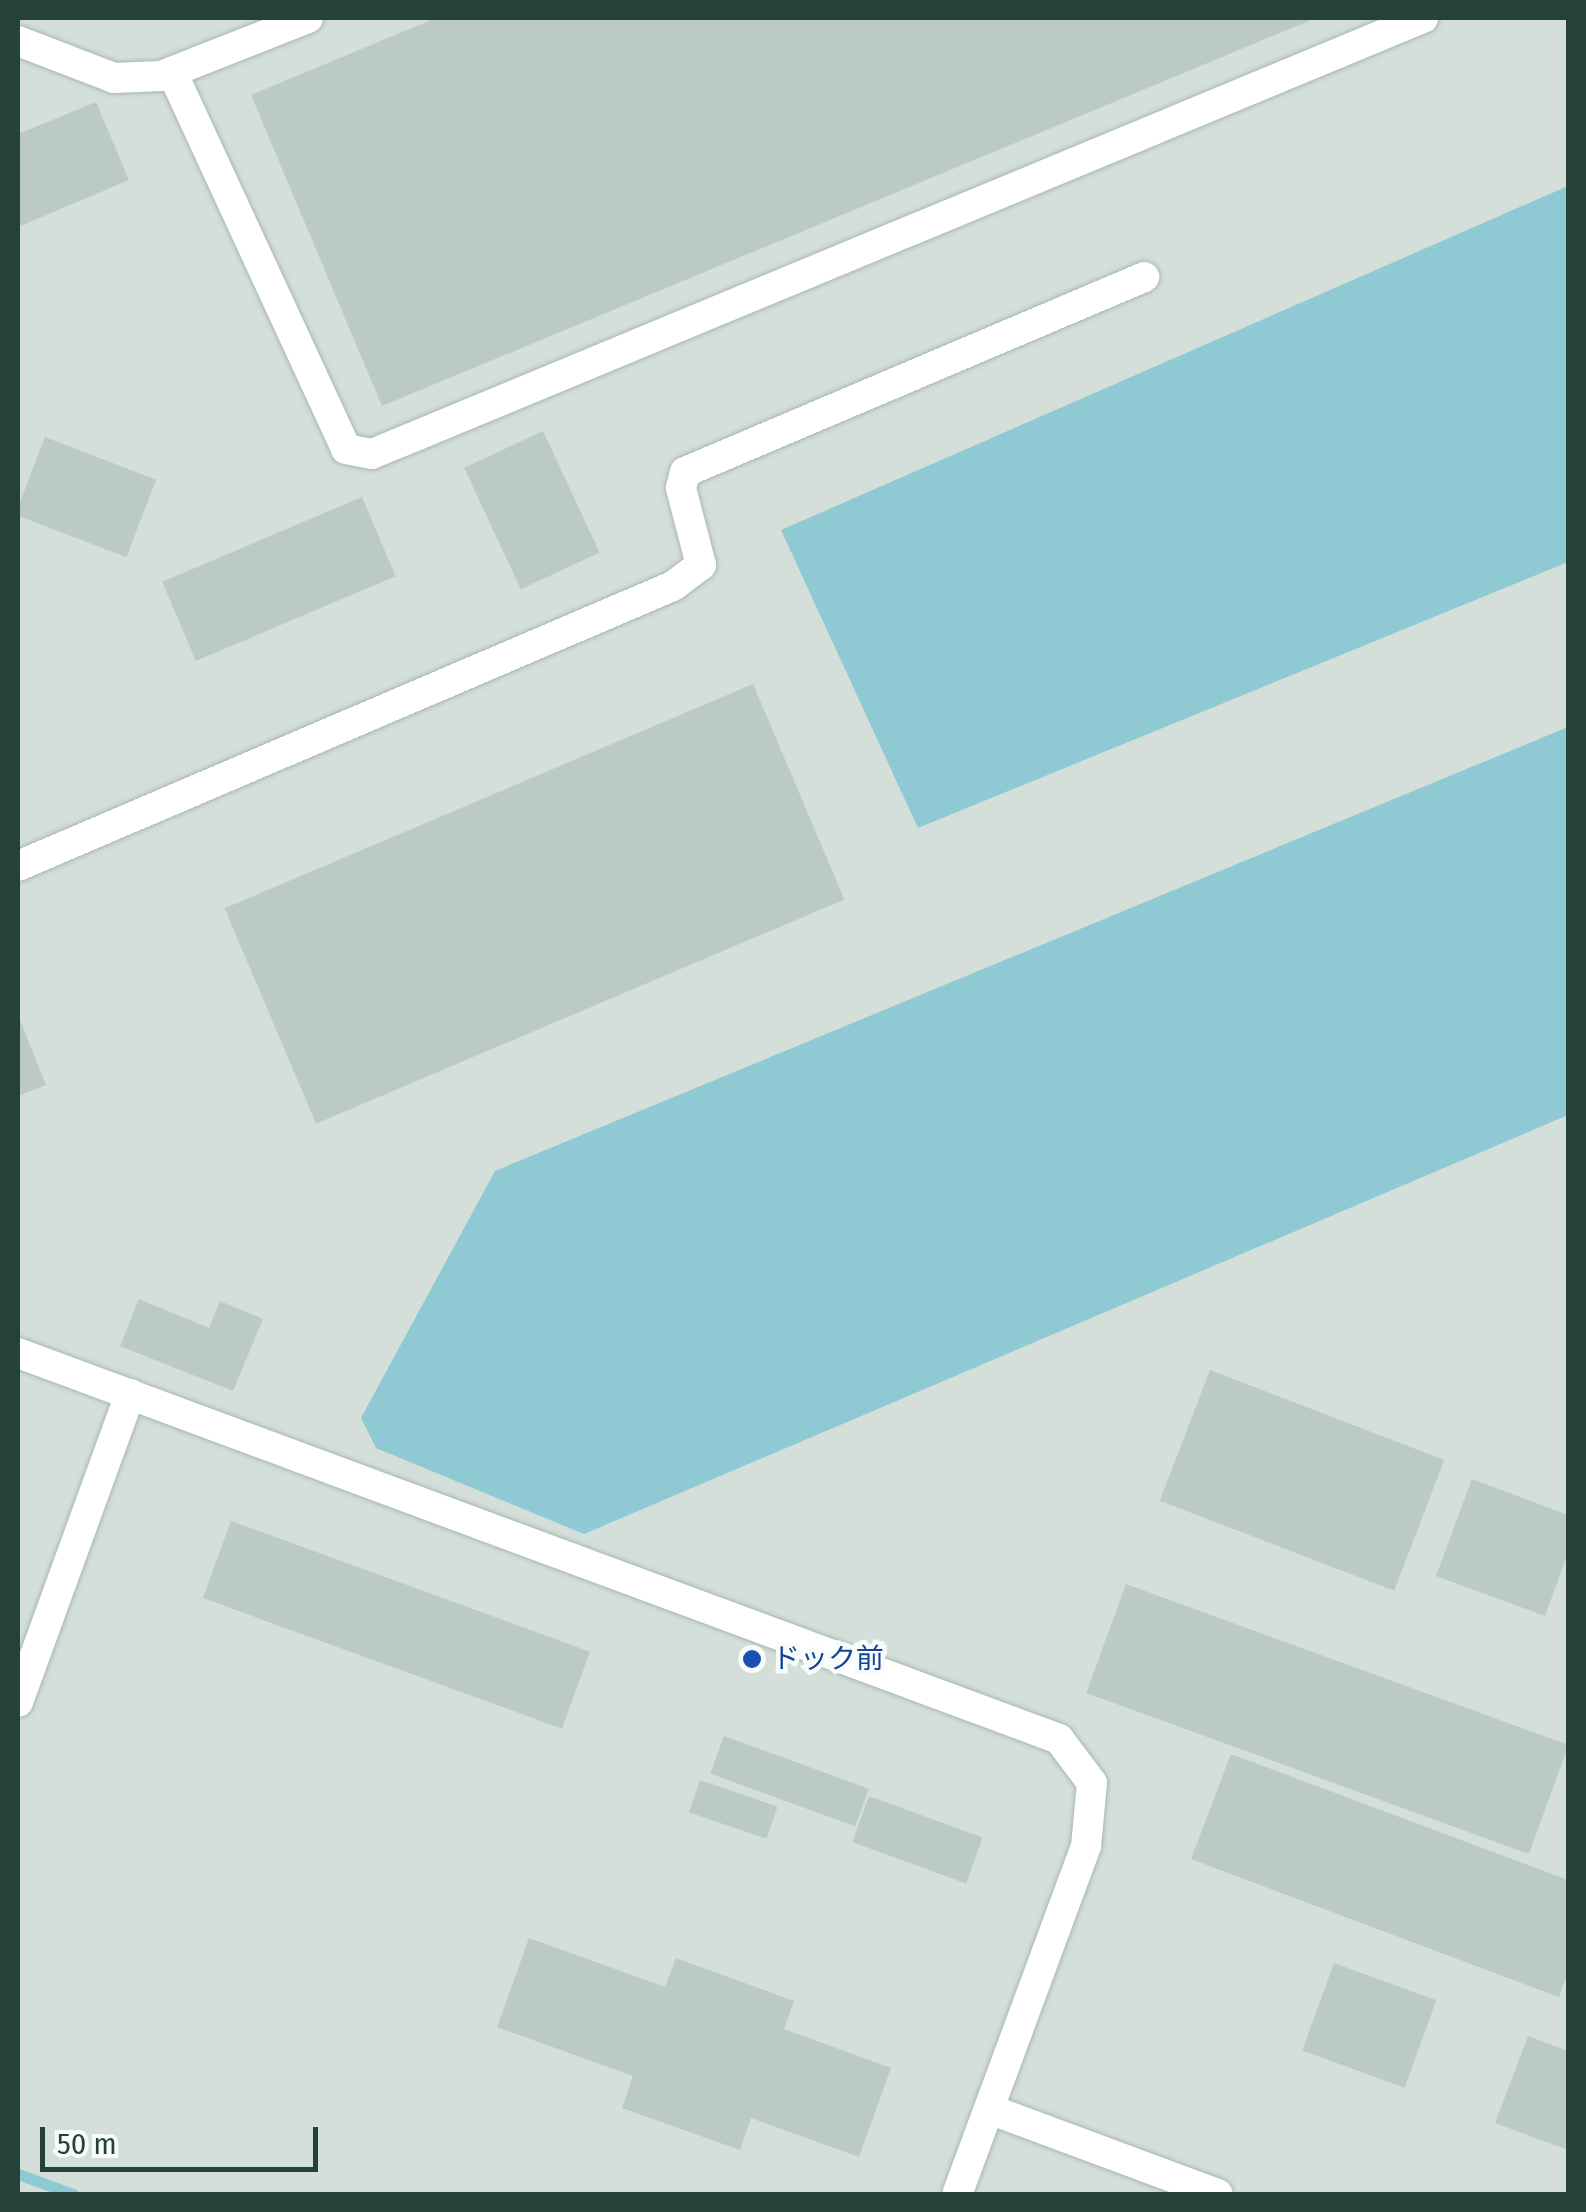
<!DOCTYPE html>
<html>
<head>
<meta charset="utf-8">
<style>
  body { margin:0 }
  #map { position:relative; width:1586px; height:2212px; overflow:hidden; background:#e6efeb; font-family:"Fira Sans Condensed","Noto Sans JP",sans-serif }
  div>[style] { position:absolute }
  .built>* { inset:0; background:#d4dfda; transform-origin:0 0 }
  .water>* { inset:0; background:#8ec9d4 }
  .stream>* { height:11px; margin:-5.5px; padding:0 5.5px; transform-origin:5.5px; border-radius:5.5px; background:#8ec9d4 }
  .building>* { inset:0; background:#bbcac4; transform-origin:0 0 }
  .roads { filter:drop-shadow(0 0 2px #a8b8b2) drop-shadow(0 0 2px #a8b8b2) }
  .minor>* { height:30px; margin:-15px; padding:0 15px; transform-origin:15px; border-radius:15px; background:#fff }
  .dots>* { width:28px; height:28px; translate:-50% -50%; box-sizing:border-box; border:5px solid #f7fbf9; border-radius:50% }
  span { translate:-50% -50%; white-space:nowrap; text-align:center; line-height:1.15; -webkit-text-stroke:9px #f7fbf9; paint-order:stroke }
  .transit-label { font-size:28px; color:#164399 }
  .left { translate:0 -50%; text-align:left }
  .frame { position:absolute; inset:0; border:20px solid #24423a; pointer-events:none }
  .scale { position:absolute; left:40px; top:2127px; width:278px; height:45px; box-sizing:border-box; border:5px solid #24423a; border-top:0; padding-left:12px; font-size:30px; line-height:35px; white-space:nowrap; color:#24423a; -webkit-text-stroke:8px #f7fbf9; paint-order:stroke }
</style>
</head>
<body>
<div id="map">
  <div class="built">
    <div style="left:18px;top:18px;width:1550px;height:2176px"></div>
  </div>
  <div class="water">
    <div style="clip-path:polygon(1568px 186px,1568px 562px,918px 828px,781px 530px)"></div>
    <div style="clip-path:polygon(1568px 727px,1568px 1115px,584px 1534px,376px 1448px,361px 1418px,495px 1171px)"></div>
  </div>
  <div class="stream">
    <div style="left:18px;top:2174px;width:59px;rotate:20deg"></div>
  </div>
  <div class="building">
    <div style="clip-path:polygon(436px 18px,1316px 18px,382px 406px,251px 95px)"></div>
    <div style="clip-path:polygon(96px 102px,129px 180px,18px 227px,18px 134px)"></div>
    <div style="left:543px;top:431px;width:134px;height:87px;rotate:65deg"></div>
    <div style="left:45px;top:437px;width:119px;height:83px;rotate:21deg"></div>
    <div style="left:362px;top:497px;width:86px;height:217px;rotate:67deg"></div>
    <div style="left:753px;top:684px;width:234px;height:574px;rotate:67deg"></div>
    <div style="clip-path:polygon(18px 1015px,46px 1085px,18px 1096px)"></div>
    <div style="clip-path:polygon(139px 1299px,209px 1328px,220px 1301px,263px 1319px,233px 1391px,120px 1346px)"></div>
    <div style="left:1210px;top:1370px;width:251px;height:140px;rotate:21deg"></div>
    <div style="clip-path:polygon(1472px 1479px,1568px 1515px,1568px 1553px,1545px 1616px,1436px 1576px)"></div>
    <div style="left:231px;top:1521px;width:382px;height:82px;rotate:20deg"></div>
    <div style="left:1126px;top:1584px;width:471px;height:116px;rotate:20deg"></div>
    <div style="left:724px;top:1736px;width:154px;height:40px;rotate:20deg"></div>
    <div style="clip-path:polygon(1231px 1754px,1568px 1880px,1568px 1972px,1559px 1997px,1191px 1859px)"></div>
    <div style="left:700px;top:1780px;width:82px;height:34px;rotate:19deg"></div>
    <div style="left:869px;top:1796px;width:121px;height:49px;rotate:20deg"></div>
    <div style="clip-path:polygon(529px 1938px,665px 1987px,676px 1958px,794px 2001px,784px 2029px,891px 2068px,859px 2157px,751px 2118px,740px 2150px,622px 2108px,633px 2076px,497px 2027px)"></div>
    <div style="left:1334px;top:1963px;width:109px;height:93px;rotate:20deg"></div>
    <div style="clip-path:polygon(1528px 2036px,1568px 2051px,1568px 2150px,1495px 2123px)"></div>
  </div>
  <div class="roads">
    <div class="minor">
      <div style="left:18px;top:41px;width:103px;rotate:21.1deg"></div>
      <div style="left:114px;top:78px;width:47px;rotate:-2.4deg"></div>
      <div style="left:161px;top:76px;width:158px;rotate:-21.5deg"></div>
      <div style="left:172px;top:72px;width:415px;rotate:65.2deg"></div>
      <div style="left:346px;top:449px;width:26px;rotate:11deg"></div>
      <div style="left:372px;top:454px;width:1138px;rotate:-22.53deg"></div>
      <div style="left:18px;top:866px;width:712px;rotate:-23.15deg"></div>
      <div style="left:673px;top:586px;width:35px;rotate:-37deg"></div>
      <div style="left:701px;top:565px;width:80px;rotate:-104.6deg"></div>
      <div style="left:681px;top:488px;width:16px;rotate:-76deg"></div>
      <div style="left:685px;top:472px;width:499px;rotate:-23deg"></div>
      <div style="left:18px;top:1353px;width:1110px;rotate:20.34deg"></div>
      <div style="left:1059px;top:1739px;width:55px;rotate:53.1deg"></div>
      <div style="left:1092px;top:1783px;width:63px;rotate:95.4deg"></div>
      <div style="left:1086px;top:1846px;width:371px;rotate:110.3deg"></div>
      <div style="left:18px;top:1702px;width:328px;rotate:-70deg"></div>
      <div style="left:989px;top:2109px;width:244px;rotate:20.4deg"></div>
    </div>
  </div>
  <div class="dots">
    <div style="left:752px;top:1659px;background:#1a4fb4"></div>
  </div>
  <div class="transit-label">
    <span class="left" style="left:772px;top:1659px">ドック前</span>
  </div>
  <div class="frame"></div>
  <div class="scale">50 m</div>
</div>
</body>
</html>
